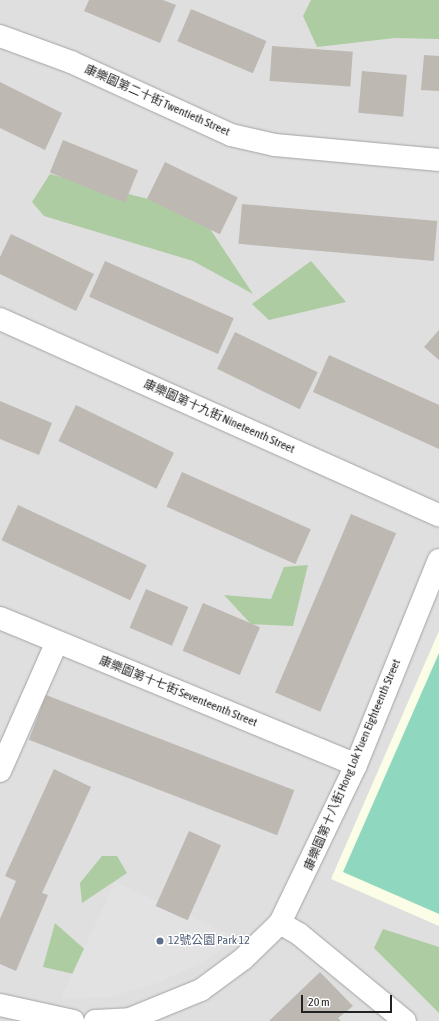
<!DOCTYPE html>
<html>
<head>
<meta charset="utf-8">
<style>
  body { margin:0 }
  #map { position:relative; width:439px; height:1021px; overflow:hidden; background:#f1efe9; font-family:"Asap Condensed","Noto Sans TC",sans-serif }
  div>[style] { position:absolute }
  .residential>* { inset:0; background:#dfdfdf; transform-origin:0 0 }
  .education>* { inset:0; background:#fcfde7 }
  .forest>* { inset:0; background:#adcca2 }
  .pitch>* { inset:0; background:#8fd8bf }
  .parking>* { inset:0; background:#e2e2e2 }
  .building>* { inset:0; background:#beb8b2; transform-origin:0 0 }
  .roads { filter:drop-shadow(0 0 1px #a3a3a3) drop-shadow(0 0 1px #a3a3a3) }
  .minor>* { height:22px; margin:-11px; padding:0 11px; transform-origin:11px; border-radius:11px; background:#fff }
  .dots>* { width:11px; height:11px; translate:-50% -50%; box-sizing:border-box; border:2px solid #fff; border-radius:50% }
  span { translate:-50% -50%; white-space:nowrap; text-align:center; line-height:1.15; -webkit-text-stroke:3px #fff; paint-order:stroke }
  .street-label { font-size:12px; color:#222 }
  .service-label { font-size:12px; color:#4e5e75 }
  .left { translate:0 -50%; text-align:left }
  .scale { position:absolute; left:301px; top:995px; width:91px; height:18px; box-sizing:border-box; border:2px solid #222; border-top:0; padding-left:5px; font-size:12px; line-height:14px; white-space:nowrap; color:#222; -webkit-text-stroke:3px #fff; paint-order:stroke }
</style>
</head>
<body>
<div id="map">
  <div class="residential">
    <div style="left:0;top:0;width:439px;height:1021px"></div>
  </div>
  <div class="education">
    <div style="clip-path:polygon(439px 631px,439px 926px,331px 879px)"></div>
  </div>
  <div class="forest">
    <div style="clip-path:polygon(311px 0,439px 0,439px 39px,395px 38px,317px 47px,303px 16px)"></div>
    <div style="clip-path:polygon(50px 174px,199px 212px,253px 294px,193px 261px,44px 216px,32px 202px)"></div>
    <div style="clip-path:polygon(311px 261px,346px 302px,269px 320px,252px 304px)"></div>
    <div style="clip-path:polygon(308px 565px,293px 626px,251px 624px,224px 595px,271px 599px,284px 567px)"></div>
    <div style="clip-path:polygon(102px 856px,117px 856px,127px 873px,82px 903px,80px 883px)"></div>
    <div style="clip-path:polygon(55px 923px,99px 962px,91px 978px,43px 967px)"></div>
    <div style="clip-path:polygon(383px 929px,439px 947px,439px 1013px,374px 948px)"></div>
  </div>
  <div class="pitch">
    <div style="clip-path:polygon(439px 653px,439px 914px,343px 872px)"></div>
  </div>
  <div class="parking">
    <div style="clip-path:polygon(115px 882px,237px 938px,205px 961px,160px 982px,111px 997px,61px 998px)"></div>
  </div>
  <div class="building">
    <div style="clip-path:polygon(89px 0,163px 0,176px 5px,160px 43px,84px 11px)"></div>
    <div style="left:191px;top:9px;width:82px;height:35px;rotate:23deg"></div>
    <div style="left:272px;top:46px;width:81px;height:35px;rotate:4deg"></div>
    <div style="clip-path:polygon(424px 55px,439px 56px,439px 91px,421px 90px)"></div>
    <div style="left:362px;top:71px;width:45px;height:42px;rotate:5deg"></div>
    <div style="clip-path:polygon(0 82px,62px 113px,45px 150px,0 128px)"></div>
    <div style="left:63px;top:140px;width:81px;height:35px;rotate:22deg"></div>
    <div style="left:165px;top:162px;width:81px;height:41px;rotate:26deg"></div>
    <div style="left:242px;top:204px;width:196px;height:40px;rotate:5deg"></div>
    <div style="clip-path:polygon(11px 234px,94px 274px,76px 311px,0 274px,0 257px)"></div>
    <div style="left:105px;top:261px;width:141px;height:39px;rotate:24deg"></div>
    <div style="clip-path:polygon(439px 330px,439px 360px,424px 347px)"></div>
    <div style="left:235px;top:332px;width:92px;height:41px;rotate:26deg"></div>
    <div style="clip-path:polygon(329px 355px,439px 405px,439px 449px,313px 392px)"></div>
    <div style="clip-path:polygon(0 401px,52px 423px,39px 455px,0 439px)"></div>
    <div style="left:76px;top:405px;width:109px;height:40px;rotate:26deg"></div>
    <div style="left:182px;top:472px;width:141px;height:38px;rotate:24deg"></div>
    <div style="left:18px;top:505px;width:142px;height:39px;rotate:25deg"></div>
    <div style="left:351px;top:514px;width:49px;height:194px;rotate:23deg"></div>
    <div style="left:146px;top:589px;width:46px;height:42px;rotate:23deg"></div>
    <div style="left:203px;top:603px;width:62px;height:52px;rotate:23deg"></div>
    <div style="left:46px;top:695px;width:266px;height:48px;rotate:21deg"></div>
    <div style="clip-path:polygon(54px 769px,91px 787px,42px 893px,48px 895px,16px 971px,0 964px,0 919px,16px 881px,5px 876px)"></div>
    <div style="left:189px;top:831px;width:35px;height:82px;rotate:24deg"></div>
    <div style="clip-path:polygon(320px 972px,353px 1006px,338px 1018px,341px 1021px,269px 1021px)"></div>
  </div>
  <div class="roads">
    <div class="minor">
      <div style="left:0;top:36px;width:76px;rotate:20.1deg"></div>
      <div style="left:71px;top:62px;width:176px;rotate:24.5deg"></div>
      <div style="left:231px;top:135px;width:45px;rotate:12.8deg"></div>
      <div style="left:275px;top:145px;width:165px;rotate:5.2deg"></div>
      <div style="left:0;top:319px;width:481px;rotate:24.1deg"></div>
      <div style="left:0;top:618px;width:385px;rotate:22.4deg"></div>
      <div style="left:0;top:771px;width:141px;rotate:-66.2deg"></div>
      <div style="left:280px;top:923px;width:22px;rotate:30deg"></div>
      <div style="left:299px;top:934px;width:137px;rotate:39.4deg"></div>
      <div style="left:0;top:1005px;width:75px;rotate:12.4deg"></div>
      <div style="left:95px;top:1021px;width:35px;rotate:-3deg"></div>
      <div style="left:130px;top:1019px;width:77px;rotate:-22.2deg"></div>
      <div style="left:201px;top:990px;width:52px;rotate:-36.4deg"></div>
      <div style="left:243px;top:959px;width:52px;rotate:-44.2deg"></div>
      <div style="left:280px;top:923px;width:175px;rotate:-64.3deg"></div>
      <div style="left:356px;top:765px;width:221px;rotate:-68deg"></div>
    </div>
  </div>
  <div class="dots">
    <div style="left:160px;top:941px;background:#5c6f8a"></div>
  </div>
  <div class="street-label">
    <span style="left:157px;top:101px;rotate:24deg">康樂園第二十街 Twentieth Street</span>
    <span style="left:219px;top:417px;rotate:24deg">康樂園第十九街 Nineteenth Street</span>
    <span style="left:178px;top:692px;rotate:22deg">康樂園第十七街 Seventeenth Street</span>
    <span style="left:353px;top:765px;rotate:-67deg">康樂園第十八街 Hong Lok Yuen Eighteenth Street</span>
  </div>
  <div class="service-label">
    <span class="left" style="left:168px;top:941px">12號公園 Park 12</span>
  </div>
  <div class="scale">20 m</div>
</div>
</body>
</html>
